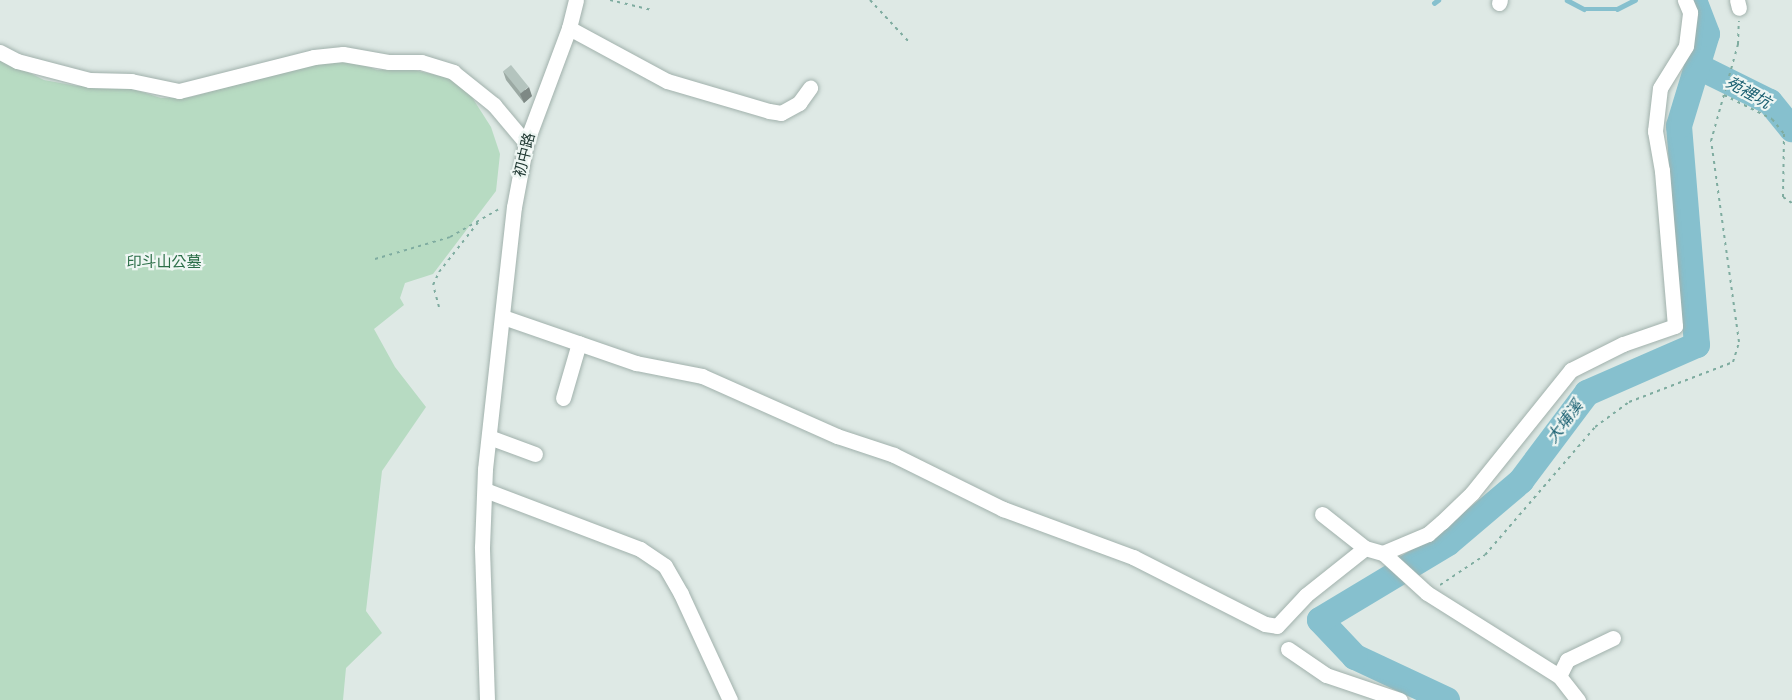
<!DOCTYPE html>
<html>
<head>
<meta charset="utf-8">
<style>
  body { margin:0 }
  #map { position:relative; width:1792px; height:700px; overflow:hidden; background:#dee9e5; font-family:"Nunito Sans","Noto Sans TC",sans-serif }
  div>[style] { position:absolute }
  .green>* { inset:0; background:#b7dbc2 }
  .stream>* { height:4.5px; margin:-2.25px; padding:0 2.25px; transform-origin:2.25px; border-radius:2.25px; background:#86c0ce }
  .river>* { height:26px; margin:-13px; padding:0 13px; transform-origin:13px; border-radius:13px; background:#86c0ce }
  .path>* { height:2px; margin-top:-1px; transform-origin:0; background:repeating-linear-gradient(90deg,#7faca0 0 3px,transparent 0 7.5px) }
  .roads { filter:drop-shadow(0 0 2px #a1b1ac) drop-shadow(0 0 2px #a1b1ac) }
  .minor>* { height:15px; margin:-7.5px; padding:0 7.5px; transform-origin:7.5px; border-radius:7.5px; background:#fff }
  .wall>* { inset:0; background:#9ba9a3 }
  .shaded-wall>* { inset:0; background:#7e8985 }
  .building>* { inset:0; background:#b4c4be; transform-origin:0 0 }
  span { translate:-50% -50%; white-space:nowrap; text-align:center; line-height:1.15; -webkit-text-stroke:4.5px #eef6f3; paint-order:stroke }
  .street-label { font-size:15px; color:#203933 }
  .park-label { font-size:15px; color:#2b6e48 }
  .water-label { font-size:16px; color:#1c6172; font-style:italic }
</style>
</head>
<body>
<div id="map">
  <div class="green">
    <div style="clip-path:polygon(0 58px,44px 80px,77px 86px,106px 84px,133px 89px,161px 98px,191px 97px,334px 58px,355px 62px,377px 70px,409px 69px,454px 79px,468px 91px,491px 127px,500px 154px,496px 191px,433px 274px,405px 283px,400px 298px,404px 305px,374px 329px,395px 367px,426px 407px,382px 471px,366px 611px,382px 633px,346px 668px,343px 700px,0 700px)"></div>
  </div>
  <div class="stream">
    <div style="left:1567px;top:0;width:19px;rotate:28deg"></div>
    <div style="left:1584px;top:9px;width:33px"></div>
    <div style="left:1617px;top:9px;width:20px;rotate:-27deg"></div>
    <div style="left:1434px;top:3px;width:5px;rotate:-37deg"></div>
  </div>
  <div class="river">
    <div style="left:1697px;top:66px;width:81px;rotate:26.3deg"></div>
    <div style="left:1770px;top:102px;width:35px;rotate:51deg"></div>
    <div style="left:1447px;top:700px;width:102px;rotate:-154.9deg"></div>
    <div style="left:1355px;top:657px;width:51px;rotate:-133.4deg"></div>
    <div style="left:1320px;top:620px;width:149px;rotate:-31deg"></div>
    <div style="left:1448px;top:543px;width:96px;rotate:-40.3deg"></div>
    <div style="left:1521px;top:481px;width:110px;rotate:-53.1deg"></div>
    <div style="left:1587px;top:393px;width:120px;rotate:-23.6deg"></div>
    <div style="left:1697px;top:345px;width:220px;rotate:-94.7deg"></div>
    <div style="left:1679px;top:126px;width:96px;rotate:-73.1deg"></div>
    <div style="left:1707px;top:34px;width:36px;rotate:-111deg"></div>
  </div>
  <div class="path">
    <div style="left:610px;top:0;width:43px;rotate:13.4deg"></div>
    <div style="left:870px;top:0;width:57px;rotate:47.1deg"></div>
    <div style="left:1724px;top:95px;width:54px;rotate:26.6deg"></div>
    <div style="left:1772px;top:119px;width:19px;rotate:51deg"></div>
    <div style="left:1784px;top:134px;width:63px;rotate:90.9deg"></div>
    <div style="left:1783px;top:197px;width:11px;rotate:34deg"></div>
    <div style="left:375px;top:259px;width:78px;rotate:-16.3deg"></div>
    <div style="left:450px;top:237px;width:56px;rotate:-29.7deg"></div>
    <div style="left:439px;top:307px;width:23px;rotate:-105deg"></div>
    <div style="left:433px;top:285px;width:14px;rotate:-65deg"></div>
    <div style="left:439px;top:272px;width:66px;rotate:-51.7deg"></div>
    <div style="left:1440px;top:585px;width:54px;rotate:-33.7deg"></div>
    <div style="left:1485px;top:555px;width:169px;rotate:-49.3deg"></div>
    <div style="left:1595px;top:427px;width:42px;rotate:-36.3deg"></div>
    <div style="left:1629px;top:402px;width:111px;rotate:-21deg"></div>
    <div style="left:1733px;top:362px;width:21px;rotate:-73deg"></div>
    <div style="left:1739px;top:342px;width:203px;rotate:-97.9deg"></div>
    <div style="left:1711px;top:141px;width:101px;rotate:-74.4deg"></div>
    <div style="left:1738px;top:44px;width:23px;rotate:-88deg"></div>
  </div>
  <div class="roads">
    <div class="minor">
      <div style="left:1737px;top:0;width:8px;rotate:76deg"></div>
      <div style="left:1499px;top:3px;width:3px;rotate:-72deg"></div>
      <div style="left:569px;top:28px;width:111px;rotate:28.4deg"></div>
      <div style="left:667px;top:81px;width:106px;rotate:16.4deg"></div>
      <div style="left:769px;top:111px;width:12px;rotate:9deg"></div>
      <div style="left:781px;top:113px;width:21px;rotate:-29deg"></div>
      <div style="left:799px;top:103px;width:19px;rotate:-54deg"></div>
      <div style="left:0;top:52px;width:19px;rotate:28deg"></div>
      <div style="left:17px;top:61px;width:75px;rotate:14.6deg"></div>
      <div style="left:90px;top:80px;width:41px;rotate:1.4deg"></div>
      <div style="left:131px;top:81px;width:49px;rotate:11.8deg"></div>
      <div style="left:179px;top:91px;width:139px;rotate:-14.1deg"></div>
      <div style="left:314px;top:57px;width:29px;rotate:-6deg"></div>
      <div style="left:343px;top:54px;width:47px;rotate:9.9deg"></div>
      <div style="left:389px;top:62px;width:32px"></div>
      <div style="left:421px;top:62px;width:34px;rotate:17deg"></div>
      <div style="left:453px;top:72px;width:53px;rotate:38.8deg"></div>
      <div style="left:494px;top:105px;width:50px;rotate:49.9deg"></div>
      <div style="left:503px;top:317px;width:141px;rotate:19.1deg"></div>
      <div style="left:636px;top:363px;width:67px;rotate:11.1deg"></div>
      <div style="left:702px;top:376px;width:148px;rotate:24deg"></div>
      <div style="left:837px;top:436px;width:60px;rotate:18.4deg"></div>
      <div style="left:894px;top:455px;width:122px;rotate:26.4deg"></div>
      <div style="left:1003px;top:509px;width:139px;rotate:20.3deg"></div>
      <div style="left:1133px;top:557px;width:148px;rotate:26.9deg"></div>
      <div style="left:1265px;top:624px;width:12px;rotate:9deg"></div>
      <div style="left:1277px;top:626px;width:42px;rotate:-46.9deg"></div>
      <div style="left:1306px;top:595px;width:75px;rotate:-38.5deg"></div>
      <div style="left:1365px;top:548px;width:19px;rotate:16deg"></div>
      <div style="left:1383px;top:553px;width:49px;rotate:-22.9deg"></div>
      <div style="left:1428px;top:534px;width:18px;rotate:-41deg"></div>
      <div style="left:1442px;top:522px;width:42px;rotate:-44deg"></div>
      <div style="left:1472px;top:493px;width:158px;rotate:-51.2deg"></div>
      <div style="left:1571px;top:370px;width:58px;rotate:-26.6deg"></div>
      <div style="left:1623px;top:344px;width:55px;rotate:-19.1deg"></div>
      <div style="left:1675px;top:326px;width:156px;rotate:-94.8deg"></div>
      <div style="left:1662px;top:171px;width:41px;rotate:-99.9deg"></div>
      <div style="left:1655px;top:131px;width:43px;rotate:-83.4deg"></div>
      <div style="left:1660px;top:88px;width:49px;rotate:-58.2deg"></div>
      <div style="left:1686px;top:46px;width:34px;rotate:-83deg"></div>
      <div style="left:1690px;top:12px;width:13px;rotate:-113deg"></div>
      <div style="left:563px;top:398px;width:57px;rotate:-73.8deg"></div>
      <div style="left:489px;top:437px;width:49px;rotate:20.3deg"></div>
      <div style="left:485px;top:490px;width:166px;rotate:20.8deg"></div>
      <div style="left:640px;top:549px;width:30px;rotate:34deg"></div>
      <div style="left:665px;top:566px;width:32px;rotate:60deg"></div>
      <div style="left:681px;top:594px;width:117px;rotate:65.2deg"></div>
      <div style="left:1322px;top:514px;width:55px;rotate:38.3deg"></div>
      <div style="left:1383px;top:553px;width:59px;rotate:42.3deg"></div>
      <div style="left:1427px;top:593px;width:156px;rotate:32.2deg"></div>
      <div style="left:1559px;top:676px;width:31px;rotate:52deg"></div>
      <div style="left:1288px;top:649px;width:46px;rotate:34.4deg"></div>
      <div style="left:1326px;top:675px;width:78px;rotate:18.7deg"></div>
      <div style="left:1559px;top:676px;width:18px;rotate:-63deg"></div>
      <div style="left:1567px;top:660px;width:51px;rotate:-25.6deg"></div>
      <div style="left:487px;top:700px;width:153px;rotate:-91.9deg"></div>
      <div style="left:482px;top:547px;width:78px;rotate:-87.8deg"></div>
      <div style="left:485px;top:469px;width:264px;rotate:-83.7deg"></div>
      <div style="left:514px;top:207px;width:65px;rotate:-79.4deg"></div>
      <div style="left:526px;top:143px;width:123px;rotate:-69.5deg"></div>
      <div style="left:569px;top:28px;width:29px;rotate:-76deg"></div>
    </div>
  </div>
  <div class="wall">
    <div style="clip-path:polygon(503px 71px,532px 96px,524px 103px,506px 80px)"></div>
  </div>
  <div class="shaded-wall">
    <div style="clip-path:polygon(529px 87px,532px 96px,524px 103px,520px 94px)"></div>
  </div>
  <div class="building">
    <div style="left:511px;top:65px;width:28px;height:10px;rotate:51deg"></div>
  </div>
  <div class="street-label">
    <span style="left:525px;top:155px;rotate:-76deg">初中路</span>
  </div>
  <div class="park-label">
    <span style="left:164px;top:263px">印斗山公墓</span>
  </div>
  <div class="water-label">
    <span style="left:1748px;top:93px;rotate:29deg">苑裡坑</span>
    <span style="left:1565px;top:422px;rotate:-53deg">大埔溪</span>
  </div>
</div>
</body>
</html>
